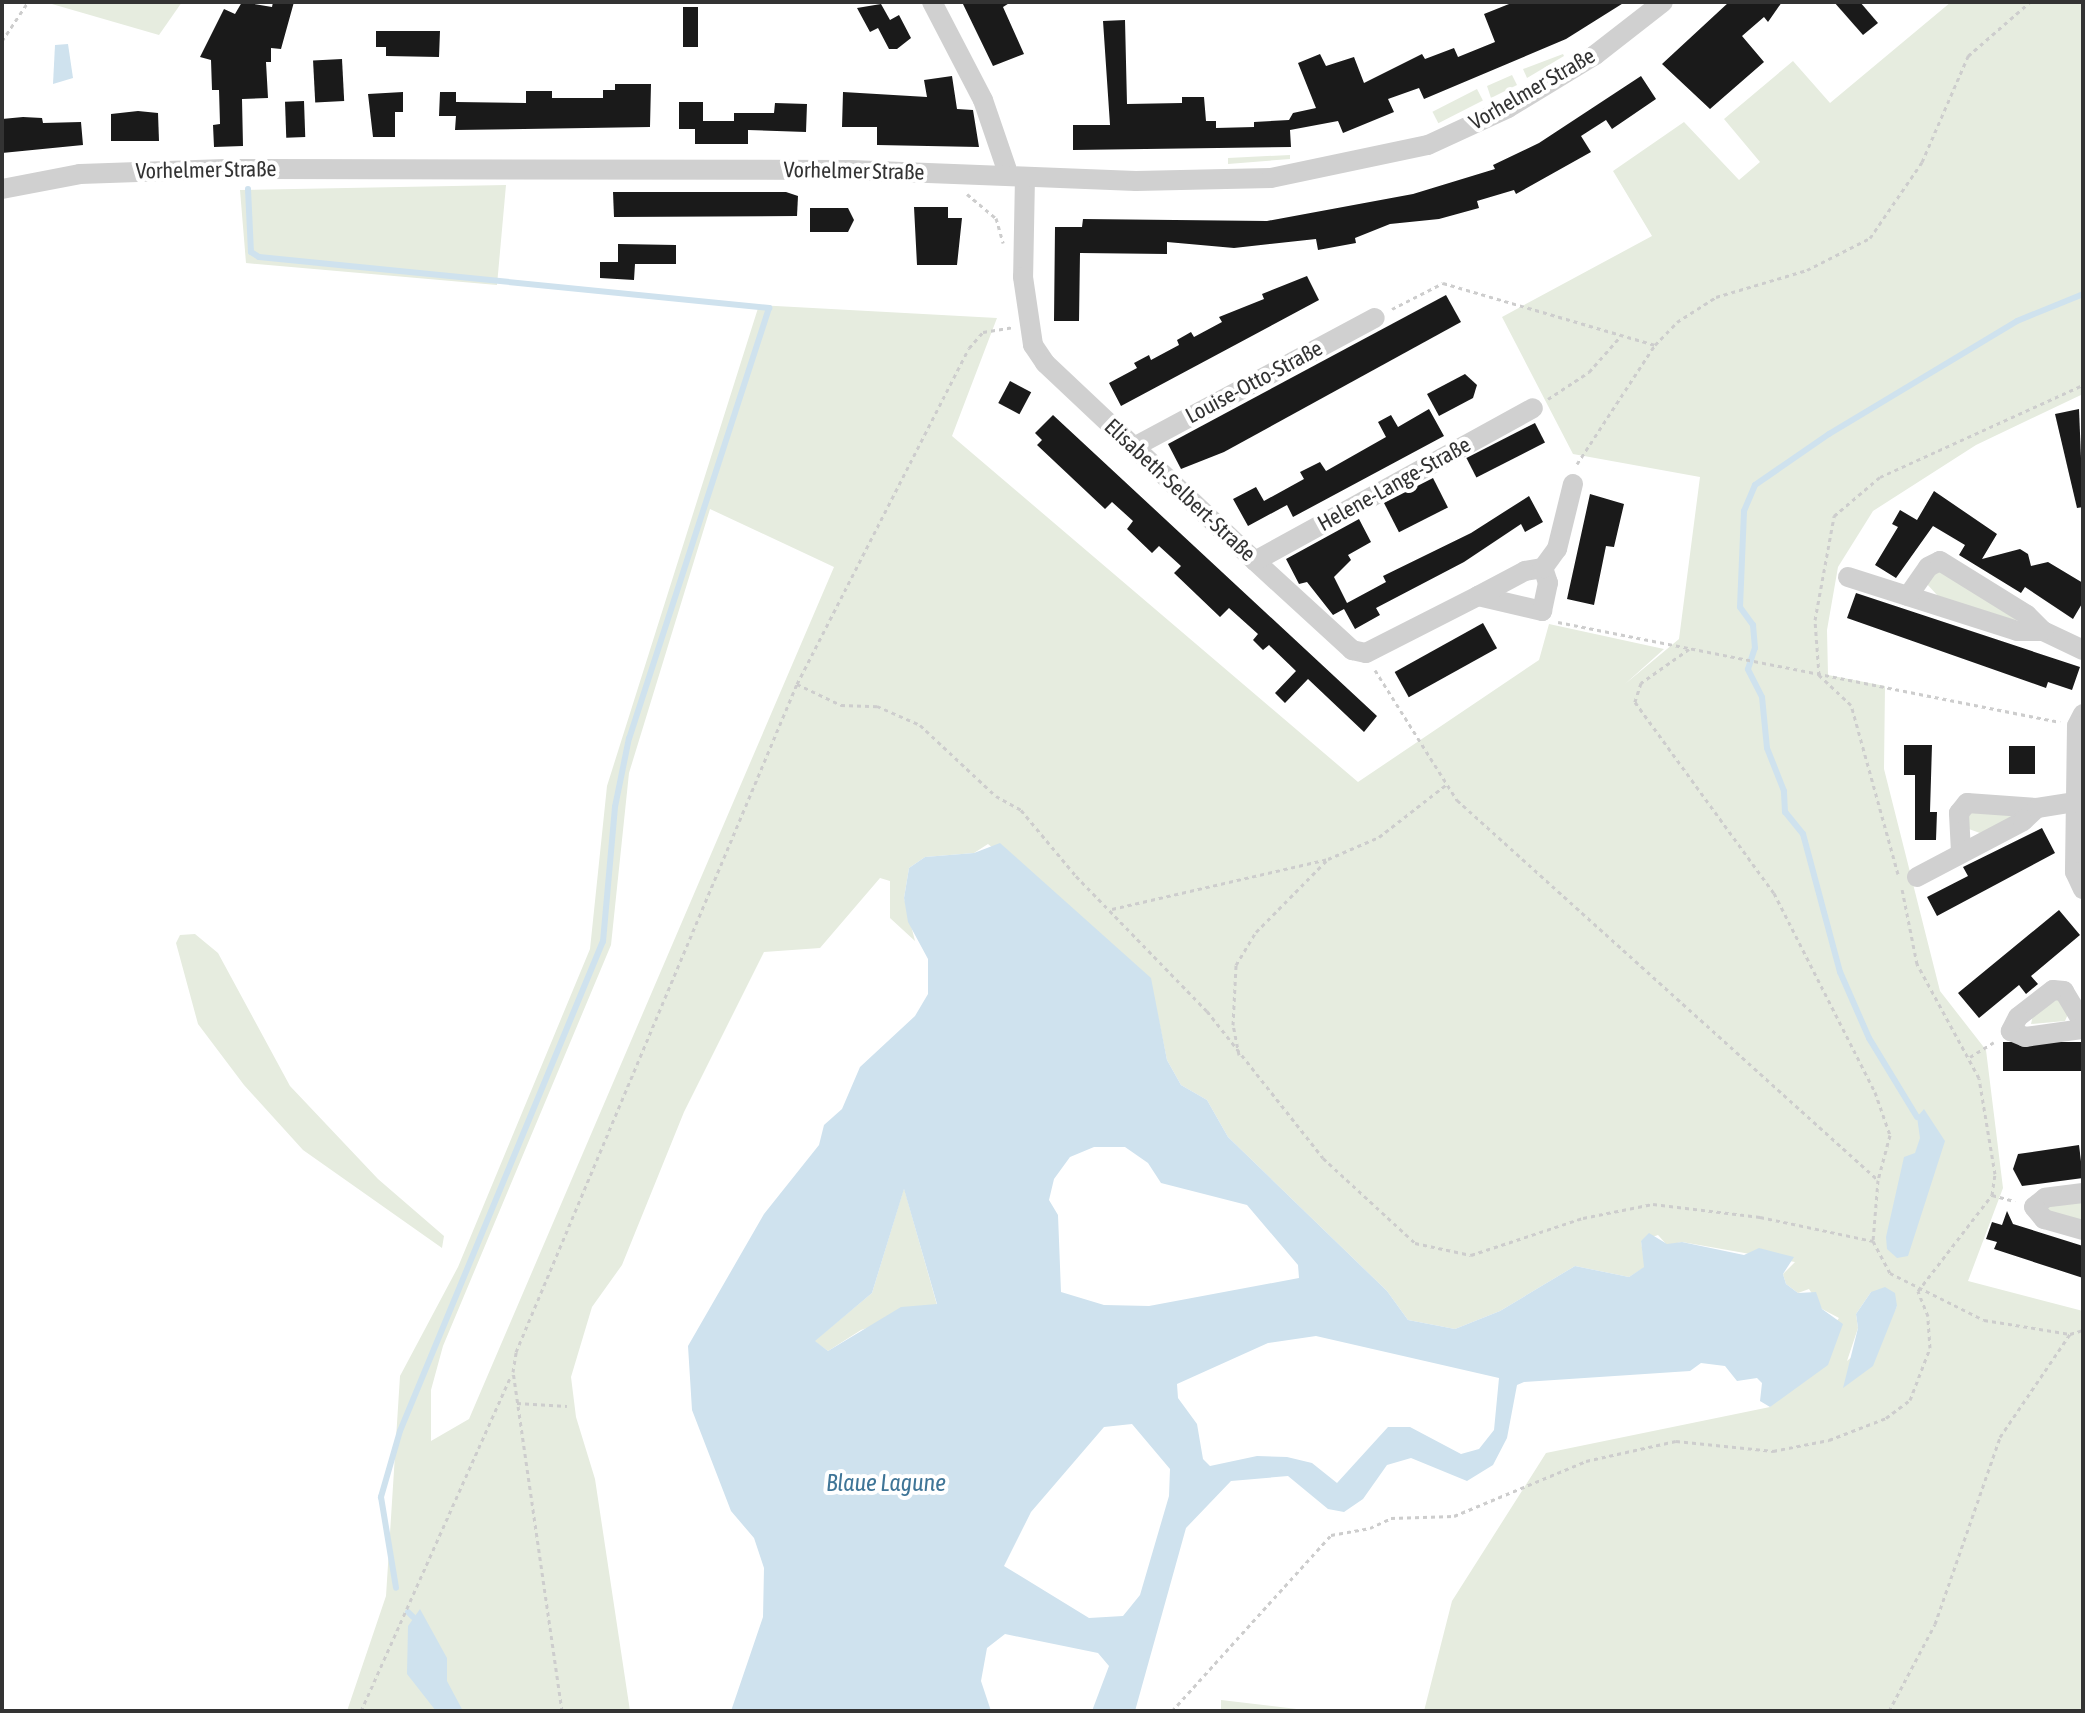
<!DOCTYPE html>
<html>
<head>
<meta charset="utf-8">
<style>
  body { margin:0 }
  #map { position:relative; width:2085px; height:1713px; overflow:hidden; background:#fff; font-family:"Asap Condensed",sans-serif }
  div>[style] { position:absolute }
  .green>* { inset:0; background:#e6ecdf; transform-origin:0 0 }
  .water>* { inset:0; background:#cfe2ee }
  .stream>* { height:6px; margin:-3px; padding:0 3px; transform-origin:3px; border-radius:3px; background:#cfe2ee }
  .building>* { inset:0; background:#1a1a1a; transform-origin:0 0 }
  .path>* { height:3px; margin-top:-1.5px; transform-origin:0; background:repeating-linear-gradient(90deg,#cdcdcd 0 4px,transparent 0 8px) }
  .minor>* { height:20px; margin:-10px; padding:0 10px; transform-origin:10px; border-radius:10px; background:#d0d0d0 }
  span { translate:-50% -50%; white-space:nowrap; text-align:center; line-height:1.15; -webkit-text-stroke:8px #fff; paint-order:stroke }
  .street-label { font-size:22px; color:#333 }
  .water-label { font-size:24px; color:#3f7597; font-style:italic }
  .frame { position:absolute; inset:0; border:4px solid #333; pointer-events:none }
</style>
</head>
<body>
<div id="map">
  <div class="green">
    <div style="clip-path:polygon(45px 2px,182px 2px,159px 35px)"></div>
    <div style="clip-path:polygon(evenodd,1951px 2px,2083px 2px,2083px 394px,1976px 445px,1873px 511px,1838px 567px,1827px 630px,1828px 675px,1885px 686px,1884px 769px,1940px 991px,1986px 1050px,2003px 1188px,1968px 1281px,2083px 1311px,2083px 1711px,1424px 1711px,1452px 1601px,1546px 1453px,1770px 1407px,1839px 1318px,1822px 1309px,1809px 1289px,1798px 1293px,1786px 1284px,1783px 1274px,1795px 1262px,1682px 1242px,1667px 1245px,1658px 1235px,1641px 1241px,1645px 1267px,1629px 1277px,1575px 1266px,1500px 1311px,1455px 1329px,1408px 1320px,1387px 1291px,1228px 1137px,1207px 1100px,1181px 1085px,1167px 1060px,1150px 978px,988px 844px,974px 853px,925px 857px,909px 868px,904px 898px,915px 941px,890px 918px,890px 881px,880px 878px,820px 948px,764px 952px,684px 1112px,622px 1265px,592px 1307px,571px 1377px,576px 1417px,595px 1479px,630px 1711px,347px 1711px,386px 1596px,400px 1376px,458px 1267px,590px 949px,607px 786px,759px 305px,997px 318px,952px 436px,1358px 782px,1539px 660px,1549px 624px,1664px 649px,1625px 684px,1679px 639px,1700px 477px,1573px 454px,1502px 317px,1652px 236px,1613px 171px,1684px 122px,1739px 180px,1760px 162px,1724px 119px,1793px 61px,1830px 103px,1951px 2px,710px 509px,834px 567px,469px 1419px,431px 1441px,431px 1390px,443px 1346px,611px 945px,629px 773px,710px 509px,1951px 2px,1871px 1292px,1897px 1306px,1885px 1329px,1847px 1361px,1858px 1328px,1856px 1314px,1871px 1292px)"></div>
    <div style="clip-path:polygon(1563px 54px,1564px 56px,1527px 78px,1523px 69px)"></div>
    <div style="clip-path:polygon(1512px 75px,1517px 85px,1491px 98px,1487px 86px)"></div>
    <div style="left:1477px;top:89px;width:13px;height:50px;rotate:63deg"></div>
    <div style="clip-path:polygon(1290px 155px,1290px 159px,1228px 164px,1228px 158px)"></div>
    <div style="clip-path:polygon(506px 185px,497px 285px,246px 263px,240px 190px)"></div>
    <div style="clip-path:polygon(1935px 571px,1945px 572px,2018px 617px,2016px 621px,1938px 596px,1925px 582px)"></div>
    <div style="clip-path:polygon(2012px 809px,2014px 818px,1980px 833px,1966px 828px,1970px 812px)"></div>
    <div style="clip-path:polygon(195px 934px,218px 953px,290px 1086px,378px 1179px,444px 1236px,442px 1248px,303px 1150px,244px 1085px,198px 1024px,176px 943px,180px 935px)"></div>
    <div style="clip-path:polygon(2058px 999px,2069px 1012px,2065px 1021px,2031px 1024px,2033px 1015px)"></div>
    <div style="clip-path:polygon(904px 1188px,937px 1305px,861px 1330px,828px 1351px,814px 1341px,872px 1293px)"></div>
    <div style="clip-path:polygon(2083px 1199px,2083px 1224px,2047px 1210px,2049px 1205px)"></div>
    <div style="clip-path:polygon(1221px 1700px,1313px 1711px,1221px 1711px)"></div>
  </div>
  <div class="water">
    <div style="clip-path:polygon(68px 44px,73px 78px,53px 84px,55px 45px)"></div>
    <div style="clip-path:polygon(evenodd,1000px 843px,1151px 978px,1167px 1060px,1181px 1085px,1207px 1100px,1228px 1137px,1387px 1291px,1408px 1320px,1455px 1329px,1500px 1311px,1575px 1266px,1629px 1277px,1644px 1267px,1641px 1241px,1649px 1233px,1667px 1244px,1682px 1242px,1744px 1255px,1759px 1248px,1794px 1257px,1783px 1274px,1786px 1284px,1798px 1293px,1816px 1292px,1822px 1309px,1843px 1324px,1828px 1365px,1770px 1407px,1760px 1401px,1762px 1383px,1757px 1378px,1737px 1381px,1725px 1366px,1701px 1363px,1690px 1371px,1524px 1382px,1517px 1385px,1507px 1438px,1493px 1465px,1467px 1481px,1411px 1458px,1387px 1465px,1363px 1499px,1344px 1512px,1328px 1509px,1288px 1476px,1231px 1481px,1186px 1528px,1135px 1711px,1092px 1711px,1109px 1666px,1098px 1653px,1005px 1634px,987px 1648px,981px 1681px,991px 1711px,731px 1711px,763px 1617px,764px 1568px,754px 1538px,731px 1511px,692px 1410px,688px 1346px,764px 1214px,819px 1145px,824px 1125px,842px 1109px,860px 1067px,915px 1016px,928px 994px,928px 959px,908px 922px,904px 898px,909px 868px,925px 857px,974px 853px,1000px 843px,1094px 1147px,1125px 1147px,1148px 1163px,1161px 1183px,1247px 1205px,1298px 1265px,1299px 1278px,1149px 1306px,1104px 1305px,1061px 1292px,1058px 1215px,1049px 1200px,1054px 1179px,1070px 1157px,1094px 1147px,1000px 843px,904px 1189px,937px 1304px,901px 1307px,828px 1351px,815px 1341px,872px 1293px,904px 1189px,1000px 843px,1316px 1336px,1499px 1378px,1494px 1430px,1479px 1449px,1461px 1454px,1410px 1427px,1388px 1427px,1337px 1483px,1312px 1463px,1287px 1457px,1257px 1456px,1210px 1466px,1203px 1459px,1197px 1424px,1178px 1398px,1177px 1384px,1268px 1343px,1316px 1336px,1000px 843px,1132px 1424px,1170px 1469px,1169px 1496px,1140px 1595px,1123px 1616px,1089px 1618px,1004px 1566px,1031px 1512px,1104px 1427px,1132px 1424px)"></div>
    <div style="clip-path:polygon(1924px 1109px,1945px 1141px,1908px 1256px,1897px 1258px,1887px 1249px,1886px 1237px,1904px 1157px,1915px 1153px,1920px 1138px,1917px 1117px)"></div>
    <div style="clip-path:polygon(1885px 1287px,1895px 1293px,1897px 1306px,1873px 1366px,1843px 1388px,1858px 1328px,1856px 1314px,1871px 1292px)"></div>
    <div style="clip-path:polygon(420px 1609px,447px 1658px,447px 1681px,463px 1711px,436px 1711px,407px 1674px,408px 1626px)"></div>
  </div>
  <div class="stream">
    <div style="left:248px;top:189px;width:63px;rotate:87.3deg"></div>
    <div style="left:251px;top:252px;width:9px;rotate:32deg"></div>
    <div style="left:259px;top:257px;width:513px;rotate:5.71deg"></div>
    <div style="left:769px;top:308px;width:452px;rotate:108deg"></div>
    <div style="left:629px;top:738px;width:70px;rotate:101.5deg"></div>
    <div style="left:615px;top:807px;width:135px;rotate:95.1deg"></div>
    <div style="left:603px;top:941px;width:530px;rotate:112.5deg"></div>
    <div style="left:400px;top:1431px;width:69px;rotate:106.1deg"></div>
    <div style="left:381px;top:1497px;width:92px;rotate:80.6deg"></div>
    <div style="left:1917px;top:1117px;width:92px;rotate:-121.3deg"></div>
    <div style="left:1869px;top:1038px;width:72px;rotate:-113.7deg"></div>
    <div style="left:1840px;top:972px;width:143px;rotate:-105deg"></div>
    <div style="left:1803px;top:834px;width:28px;rotate:-129deg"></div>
    <div style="left:1785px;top:812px;width:21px;rotate:-93deg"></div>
    <div style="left:1784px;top:791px;width:46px;rotate:-111.6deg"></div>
    <div style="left:1767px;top:748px;width:51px;rotate:-95.6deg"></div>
    <div style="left:1762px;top:697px;width:31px;rotate:-117deg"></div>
    <div style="left:1748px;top:669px;width:22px;rotate:-72deg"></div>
    <div style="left:1755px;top:648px;width:23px;rotate:-95deg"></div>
    <div style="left:1753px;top:625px;width:22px;rotate:-126deg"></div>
    <div style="left:1740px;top:607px;width:96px;rotate:-87.6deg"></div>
    <div style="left:1744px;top:511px;width:28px;rotate:-67deg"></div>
    <div style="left:1755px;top:485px;width:90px;rotate:-34.6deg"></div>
    <div style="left:1829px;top:434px;width:219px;rotate:-31deg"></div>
    <div style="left:2017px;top:321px;width:71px;rotate:-22.2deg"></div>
    <div style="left:408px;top:1612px;width:7px;rotate:45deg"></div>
  </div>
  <div class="building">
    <div style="clip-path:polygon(242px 2px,272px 7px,273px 2px,294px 2px,281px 49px,271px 48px,271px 62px,266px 62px,268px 98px,242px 99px,243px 146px,214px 147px,213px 125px,220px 124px,219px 90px,212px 90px,211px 60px,200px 57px,224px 9px,235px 14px)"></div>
    <div style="clip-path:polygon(962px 2px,1011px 2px,1003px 7px,1024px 54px,993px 66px)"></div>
    <div style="clip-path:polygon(1514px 2px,1625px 2px,1566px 39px,1424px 99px,1419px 88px,1388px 99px,1394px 112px,1343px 133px,1338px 121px,1290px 130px,1291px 147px,1073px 150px,1073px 125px,1110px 125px,1103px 21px,1125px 20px,1127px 104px,1182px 103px,1182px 97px,1204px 97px,1206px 121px,1216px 121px,1216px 128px,1254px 127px,1254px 122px,1289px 120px,1293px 113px,1316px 108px,1298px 63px,1320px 54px,1326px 66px,1354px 57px,1364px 83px,1422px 54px,1425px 59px,1454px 48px,1458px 57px,1495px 42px,1484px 14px)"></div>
    <div style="clip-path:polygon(1729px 2px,1782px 2px,1768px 22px,1764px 17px,1742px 36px,1764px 62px,1710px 109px,1662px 64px)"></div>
    <div style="clip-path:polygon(1834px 2px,1860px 2px,1878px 23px,1863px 35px)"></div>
    <div style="clip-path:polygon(881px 4px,890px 20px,899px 15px,911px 38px,897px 49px,889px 49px,878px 28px,870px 32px,857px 8px)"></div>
    <div style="left:683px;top:7px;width:15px;height:40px"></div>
    <div style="clip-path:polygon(376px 31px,440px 31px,439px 57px,386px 56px,386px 47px,376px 47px)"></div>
    <div style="left:342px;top:59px;width:42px;height:29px;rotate:87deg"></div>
    <div style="clip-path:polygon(952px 76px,957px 109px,973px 110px,979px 147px,877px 145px,877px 127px,842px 127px,843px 92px,927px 97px,924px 80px)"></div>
    <div style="clip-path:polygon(1641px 76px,1656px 99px,1612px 129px,1606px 120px,1581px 136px,1591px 152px,1516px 194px,1514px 190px,1477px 201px,1479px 208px,1439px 219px,1390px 224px,1355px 238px,1356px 243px,1318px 250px,1316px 239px,1234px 248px,1167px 242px,1167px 254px,1080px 253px,1079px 321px,1054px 321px,1055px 227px,1082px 227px,1083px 219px,1267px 221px,1413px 194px,1495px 169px,1493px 165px,1539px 143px)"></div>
    <div style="clip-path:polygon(615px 84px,651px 84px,650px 127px,455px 130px,456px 116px,439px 116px,440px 92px,456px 92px,456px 102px,526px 103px,526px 91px,552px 91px,552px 98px,603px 98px,603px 90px,615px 90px)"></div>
    <div style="clip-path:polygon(403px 92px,403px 112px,395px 112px,395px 137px,373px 137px,368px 94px)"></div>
    <div style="left:304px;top:101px;width:36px;height:19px;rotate:88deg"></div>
    <div style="clip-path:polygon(679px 102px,703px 102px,703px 121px,734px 121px,734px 113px,774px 113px,775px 103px,807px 104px,806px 132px,748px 130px,748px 144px,695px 144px,695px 129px,679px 129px)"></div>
    <div style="clip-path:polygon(138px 111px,158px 113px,159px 141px,111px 141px,111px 114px)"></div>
    <div style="clip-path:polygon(23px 117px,42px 118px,43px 123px,81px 122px,83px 145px,2px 153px,2px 119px)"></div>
    <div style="clip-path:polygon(613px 192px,786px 192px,798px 196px,797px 216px,614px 217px)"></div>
    <div style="clip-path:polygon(914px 207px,948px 207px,948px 218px,962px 218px,957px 265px,917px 265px)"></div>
    <div style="clip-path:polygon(810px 208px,848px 208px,854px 220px,848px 232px,810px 232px)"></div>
    <div style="clip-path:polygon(618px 244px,676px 245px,676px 264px,635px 264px,634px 280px,600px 278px,600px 262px,618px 262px)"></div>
    <div style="clip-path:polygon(1307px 276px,1319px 300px,1121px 406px,1109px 383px,1137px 368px,1134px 363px,1149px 355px,1151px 360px,1179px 345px,1177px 340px,1191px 332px,1194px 337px,1222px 322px,1219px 317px,1264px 299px,1262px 294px)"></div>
    <div style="clip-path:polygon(1446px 295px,1461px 322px,1224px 452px,1181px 469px,1168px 444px)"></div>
    <div style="clip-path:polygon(1465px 374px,1477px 385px,1473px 398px,1439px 416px,1427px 394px)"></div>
    <div style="left:1010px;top:381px;width:24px;height:25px;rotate:28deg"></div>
    <div style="clip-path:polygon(1429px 409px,1444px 436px,1293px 517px,1287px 505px,1248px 526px,1233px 499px,1256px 487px,1264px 501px,1304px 479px,1300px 472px,1320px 462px,1326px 471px,1386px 437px,1378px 422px,1391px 415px,1398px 427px)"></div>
    <div style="clip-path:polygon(2079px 409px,2083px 507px,2077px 508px,2055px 414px)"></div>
    <div style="clip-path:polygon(1053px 415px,1377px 716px,1364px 732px,1308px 679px,1285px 703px,1275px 693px,1296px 671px,1269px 645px,1263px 650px,1253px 640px,1258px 634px,1229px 608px,1220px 617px,1174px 573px,1181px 566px,1159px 546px,1152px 553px,1127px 529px,1133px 521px,1112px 502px,1105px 509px,1037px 445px,1042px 440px,1035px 433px)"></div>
    <div style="left:1535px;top:423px;width:22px;height:77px;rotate:63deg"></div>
    <div style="left:1433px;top:478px;width:33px;height:55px;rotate:63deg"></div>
    <div style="clip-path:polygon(1934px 491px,1997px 534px,1982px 559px,2020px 549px,2028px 554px,2031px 566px,2048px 562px,2083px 583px,2083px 602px,2073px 619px,2025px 587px,2021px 593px,1959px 555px,1965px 545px,1933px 526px,1896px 578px,1875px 565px,1898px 527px,1892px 524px,1900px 510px,1917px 520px)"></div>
    <div style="clip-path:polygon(1590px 494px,1624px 504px,1614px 547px,1606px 546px,1594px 605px,1567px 599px)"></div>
    <div style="clip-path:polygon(1529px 496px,1543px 522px,1525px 532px,1521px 524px,1464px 562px,1376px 608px,1380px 615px,1355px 629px,1344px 609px,1333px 615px,1307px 582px,1299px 584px,1286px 559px,1359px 519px,1371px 542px,1348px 555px,1351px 560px,1334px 577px,1347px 603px,1386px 582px,1383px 576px,1471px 533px)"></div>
    <div style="clip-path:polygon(1856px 593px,2080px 667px,2072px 690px,2048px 682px,2046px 688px,1847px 618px)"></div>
    <div style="left:1483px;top:623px;width:29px;height:101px;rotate:61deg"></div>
    <div style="clip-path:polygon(1904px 745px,1932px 745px,1930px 812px,1937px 812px,1936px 840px,1915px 840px,1915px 775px,1904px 775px)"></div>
    <div style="left:2009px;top:746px;width:26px;height:28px"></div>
    <div style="clip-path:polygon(2042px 828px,2055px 853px,1937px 916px,1927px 897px,1968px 876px,1963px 867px)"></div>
    <div style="clip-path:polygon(2059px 910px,2080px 935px,2031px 976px,2038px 984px,2026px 994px,2019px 985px,1979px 1018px,1958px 993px)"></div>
    <div style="left:2083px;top:1042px;width:29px;height:80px;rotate:90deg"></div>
    <div style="clip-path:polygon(2079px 1145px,2083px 1178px,2022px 1186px,2013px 1169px,2018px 1154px)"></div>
    <div style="clip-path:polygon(2007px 1211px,2013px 1224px,2083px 1246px,2083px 1278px,1994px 1249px,1997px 1242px,1986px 1239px,1992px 1222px,2002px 1225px)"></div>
  </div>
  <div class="path">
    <div style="left:2px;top:41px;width:47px;rotate:-56.3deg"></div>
    <div style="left:967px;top:194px;width:38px;rotate:40deg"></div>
    <div style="left:996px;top:218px;width:26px;rotate:74deg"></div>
    <div style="left:1392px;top:309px;width:57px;rotate:-27deg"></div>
    <div style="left:1443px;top:283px;width:221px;rotate:16.3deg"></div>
    <div style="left:1548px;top:399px;width:49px;rotate:-33.4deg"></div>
    <div style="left:1589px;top:372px;width:47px;rotate:-48.5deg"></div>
    <div style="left:1577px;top:464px;width:142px;rotate:-56.8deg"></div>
    <div style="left:1655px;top:345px;width:32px;rotate:-46deg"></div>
    <div style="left:1677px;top:322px;width:46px;rotate:-32.7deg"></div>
    <div style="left:1716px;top:297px;width:95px;rotate:-16.5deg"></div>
    <div style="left:1807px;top:270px;width:71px;rotate:-26.9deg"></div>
    <div style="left:1870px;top:238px;width:92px;rotate:-55.6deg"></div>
    <div style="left:1922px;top:162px;width:116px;rotate:-66.5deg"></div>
    <div style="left:1968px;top:56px;width:82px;rotate:-41.1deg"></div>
    <div style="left:1558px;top:622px;width:512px;rotate:11.27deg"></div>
    <div style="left:1689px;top:649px;width:59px;rotate:144.7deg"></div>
    <div style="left:1641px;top:683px;width:20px;rotate:108deg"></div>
    <div style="left:1635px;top:702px;width:236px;rotate:54deg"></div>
    <div style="left:1774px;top:893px;width:223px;rotate:63.1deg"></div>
    <div style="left:1875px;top:1092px;width:46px;rotate:70.8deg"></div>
    <div style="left:1890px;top:1135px;width:47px;rotate:104.9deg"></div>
    <div style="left:1375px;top:670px;width:154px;rotate:57.8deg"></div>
    <div style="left:1457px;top:800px;width:567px;rotate:42.07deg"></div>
    <div style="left:1878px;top:1180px;width:61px;rotate:94.7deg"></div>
    <div style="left:1873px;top:1241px;width:36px;rotate:62deg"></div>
    <div style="left:1890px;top:1273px;width:105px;rotate:26.6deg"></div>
    <div style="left:1984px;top:1320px;width:87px;rotate:9.2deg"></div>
    <div style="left:797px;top:684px;width:49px;rotate:25.5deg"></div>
    <div style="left:841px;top:705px;width:36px;rotate:2deg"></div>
    <div style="left:877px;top:706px;width:47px;rotate:23.8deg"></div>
    <div style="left:920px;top:725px;width:104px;rotate:43.1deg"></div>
    <div style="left:996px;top:796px;width:29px;rotate:29deg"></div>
    <div style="left:1021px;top:810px;width:86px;rotate:50.2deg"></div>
    <div style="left:1076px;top:876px;width:188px;rotate:45.9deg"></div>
    <div style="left:1207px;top:1011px;width:187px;rotate:51.7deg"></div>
    <div style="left:1323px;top:1158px;width:125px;rotate:42.7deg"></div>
    <div style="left:1415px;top:1243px;width:57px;rotate:12.1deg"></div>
    <div style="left:1471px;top:1255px;width:118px;rotate:-18.3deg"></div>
    <div style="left:1583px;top:1218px;width:71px;rotate:-11.3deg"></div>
    <div style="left:1653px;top:1204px;width:108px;rotate:6.9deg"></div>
    <div style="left:1760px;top:1217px;width:116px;rotate:12deg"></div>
    <div style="left:1898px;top:874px;width:175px;rotate:-105.5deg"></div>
    <div style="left:1851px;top:705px;width:44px;rotate:-136.8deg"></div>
    <div style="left:1819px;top:675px;width:55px;rotate:-94.2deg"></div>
    <div style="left:1815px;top:620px;width:106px;rotate:-79.6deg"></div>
    <div style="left:1834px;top:516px;width:60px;rotate:-40.3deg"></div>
    <div style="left:1880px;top:477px;width:223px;rotate:-24.4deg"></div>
    <div style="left:1112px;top:909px;width:222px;rotate:-13deg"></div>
    <div style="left:1328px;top:859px;width:56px;rotate:-23.3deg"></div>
    <div style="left:1379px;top:837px;width:86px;rotate:-37.9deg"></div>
    <div style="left:1239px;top:1055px;width:31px;rotate:-101deg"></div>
    <div style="left:1233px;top:1025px;width:60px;rotate:-87.1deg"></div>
    <div style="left:1236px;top:965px;width:39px;rotate:-59deg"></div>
    <div style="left:1256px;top:932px;width:103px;rotate:-45.4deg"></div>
    <div style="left:1970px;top:1057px;width:28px;rotate:-32deg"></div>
    <div style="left:1992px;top:1195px;width:24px;rotate:15deg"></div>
    <div style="left:517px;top:1403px;width:50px;rotate:3.4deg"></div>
    <div style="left:361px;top:1711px;width:368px;rotate:-65.9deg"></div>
    <div style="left:562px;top:1711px;width:343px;rotate:-98.2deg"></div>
    <div style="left:513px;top:1372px;width:20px;rotate:-81deg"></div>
    <div style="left:516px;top:1352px;width:725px;rotate:-67.19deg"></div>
    <div style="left:797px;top:684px;width:377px;rotate:-62.9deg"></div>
    <div style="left:969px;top:348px;width:21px;rotate:-49deg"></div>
    <div style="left:983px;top:332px;width:30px;rotate:-9deg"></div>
    <div style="left:1172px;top:1711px;width:237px;rotate:-47.9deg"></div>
    <div style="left:1331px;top:1535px;width:40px;rotate:-10deg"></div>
    <div style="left:1370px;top:1528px;width:23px;rotate:-25deg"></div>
    <div style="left:1391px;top:1518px;width:63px;rotate:-1.8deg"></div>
    <div style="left:1454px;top:1516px;width:143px;rotate:-22.6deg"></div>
    <div style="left:1586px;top:1461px;width:92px;rotate:-12.5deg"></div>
    <div style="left:1676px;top:1441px;width:98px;rotate:5.9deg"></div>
    <div style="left:1773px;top:1451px;width:57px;rotate:-11.1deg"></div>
    <div style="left:1829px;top:1440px;width:61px;rotate:-21.1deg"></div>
    <div style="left:1886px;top:1418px;width:30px;rotate:-37deg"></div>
    <div style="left:1910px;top:1400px;width:56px;rotate:-69deg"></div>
    <div style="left:1930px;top:1348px;width:32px;rotate:-94deg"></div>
    <div style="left:1928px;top:1316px;width:27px;rotate:-112deg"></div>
    <div style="left:1918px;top:1291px;width:121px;rotate:-52.4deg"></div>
    <div style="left:1992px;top:1195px;width:21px;rotate:-82deg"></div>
    <div style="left:1995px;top:1174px;width:97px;rotate:-99.5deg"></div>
    <div style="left:1979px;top:1078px;width:130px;rotate:-118.5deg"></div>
    <div style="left:1917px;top:964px;width:76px;rotate:-101.3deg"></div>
    <div style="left:1889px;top:1711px;width:98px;rotate:-62.1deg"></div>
    <div style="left:1935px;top:1624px;width:198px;rotate:-70.8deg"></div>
    <div style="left:2000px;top:1437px;width:125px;rotate:-55.8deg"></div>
    <div style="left:2070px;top:1334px;width:14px;rotate:-17deg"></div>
  </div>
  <div class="minor">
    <div style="left:932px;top:2px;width:110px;rotate:62.5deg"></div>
    <div style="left:983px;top:100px;width:80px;rotate:71.1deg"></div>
    <div style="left:1025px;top:177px;width:100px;rotate:91.1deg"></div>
    <div style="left:1023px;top:277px;width:69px;rotate:81.6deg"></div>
    <div style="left:1033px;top:345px;width:22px;rotate:56deg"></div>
    <div style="left:1045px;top:363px;width:289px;rotate:43.3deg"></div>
    <div style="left:1255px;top:561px;width:132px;rotate:42.5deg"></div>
    <div style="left:1352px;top:650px;width:14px;rotate:12deg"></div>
    <div style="left:1366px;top:653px;width:126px;rotate:-27deg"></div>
    <div style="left:1478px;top:596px;width:66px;rotate:13.2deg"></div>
    <div style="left:1542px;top:611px;width:29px;rotate:-78deg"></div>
    <div style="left:1548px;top:583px;width:16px;rotate:-108deg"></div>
    <div style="left:1543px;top:568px;width:18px;rotate:171deg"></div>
    <div style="left:1525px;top:571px;width:53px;rotate:152deg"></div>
    <div style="left:2px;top:189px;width:79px;rotate:-10.9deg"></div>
    <div style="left:80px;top:174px;width:145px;rotate:-2deg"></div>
    <div style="left:225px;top:169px;width:626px;rotate:0.09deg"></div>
    <div style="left:851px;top:170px;width:285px;rotate:2.2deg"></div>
    <div style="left:1136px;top:181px;width:135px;rotate:-1.3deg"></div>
    <div style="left:1271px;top:178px;width:160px;rotate:-11.9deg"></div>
    <div style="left:1428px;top:145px;width:88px;rotate:-24.8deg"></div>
    <div style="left:1508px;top:108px;width:102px;rotate:-31.3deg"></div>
    <div style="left:1595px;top:55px;width:86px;rotate:-37.9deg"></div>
    <div style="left:1134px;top:447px;width:273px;rotate:-28.2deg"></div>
    <div style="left:1255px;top:561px;width:317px;rotate:-28.8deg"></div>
    <div style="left:1543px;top:568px;width:24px;rotate:-54deg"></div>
    <div style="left:1557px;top:549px;width:67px;rotate:-76.2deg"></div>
    <div style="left:1848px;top:577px;width:177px;rotate:17.7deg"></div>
    <div style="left:2017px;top:631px;width:26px"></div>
    <div style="left:2043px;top:631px;width:44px;rotate:25.4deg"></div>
    <div style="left:1908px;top:596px;width:35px;rotate:-55deg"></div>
    <div style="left:1928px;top:567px;width:13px;rotate:-27deg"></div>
    <div style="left:1940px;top:561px;width:102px;rotate:31.8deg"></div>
    <div style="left:2027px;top:615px;width:23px;rotate:45deg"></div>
    <div style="left:2083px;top:714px;width:13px;rotate:117deg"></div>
    <div style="left:2077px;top:726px;width:146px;rotate:90.8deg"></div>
    <div style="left:2075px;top:872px;width:19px;rotate:65deg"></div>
    <div style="left:1961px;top:852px;width:39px;rotate:-93deg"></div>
    <div style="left:1959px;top:813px;width:13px;rotate:-51deg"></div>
    <div style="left:1967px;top:803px;width:70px;rotate:4.1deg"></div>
    <div style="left:1917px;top:877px;width:120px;rotate:-27.8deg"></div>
    <div style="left:2023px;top:821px;width:19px;rotate:-43deg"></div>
    <div style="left:2037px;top:808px;width:39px;rotate:-9deg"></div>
    <div style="left:2083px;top:1023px;width:37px;rotate:-121deg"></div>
    <div style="left:2064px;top:991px;width:11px;rotate:-175deg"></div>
    <div style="left:2053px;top:990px;width:44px;rotate:142.4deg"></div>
    <div style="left:2018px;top:1017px;width:16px;rotate:117deg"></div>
    <div style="left:2011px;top:1031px;width:15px;rotate:23deg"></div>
    <div style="left:2025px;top:1037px;width:59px;rotate:-7.9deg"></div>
    <div style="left:2083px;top:1193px;width:38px;rotate:173deg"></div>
    <div style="left:2045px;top:1198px;width:14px;rotate:141deg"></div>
    <div style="left:2034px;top:1207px;width:16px;rotate:50deg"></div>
    <div style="left:2044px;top:1219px;width:41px;rotate:15.8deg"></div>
  </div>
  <div class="street-label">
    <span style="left:1532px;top:89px;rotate:-30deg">Vorhelmer Straße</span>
    <span style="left:206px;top:170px;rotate:-1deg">Vorhelmer Straße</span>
    <span style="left:854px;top:171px;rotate:1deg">Vorhelmer Straße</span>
    <span style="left:1254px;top:382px;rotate:-28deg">Louise-Otto-Straße</span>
    <span style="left:1394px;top:484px;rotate:-29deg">Helene-Lange-Straße</span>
    <span style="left:1180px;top:490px;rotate:43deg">Elisabeth-Selbert-Straße</span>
  </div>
  <div class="water-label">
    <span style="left:886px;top:1483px">Blaue Lagune</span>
  </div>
  <div class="frame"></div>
</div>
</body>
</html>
